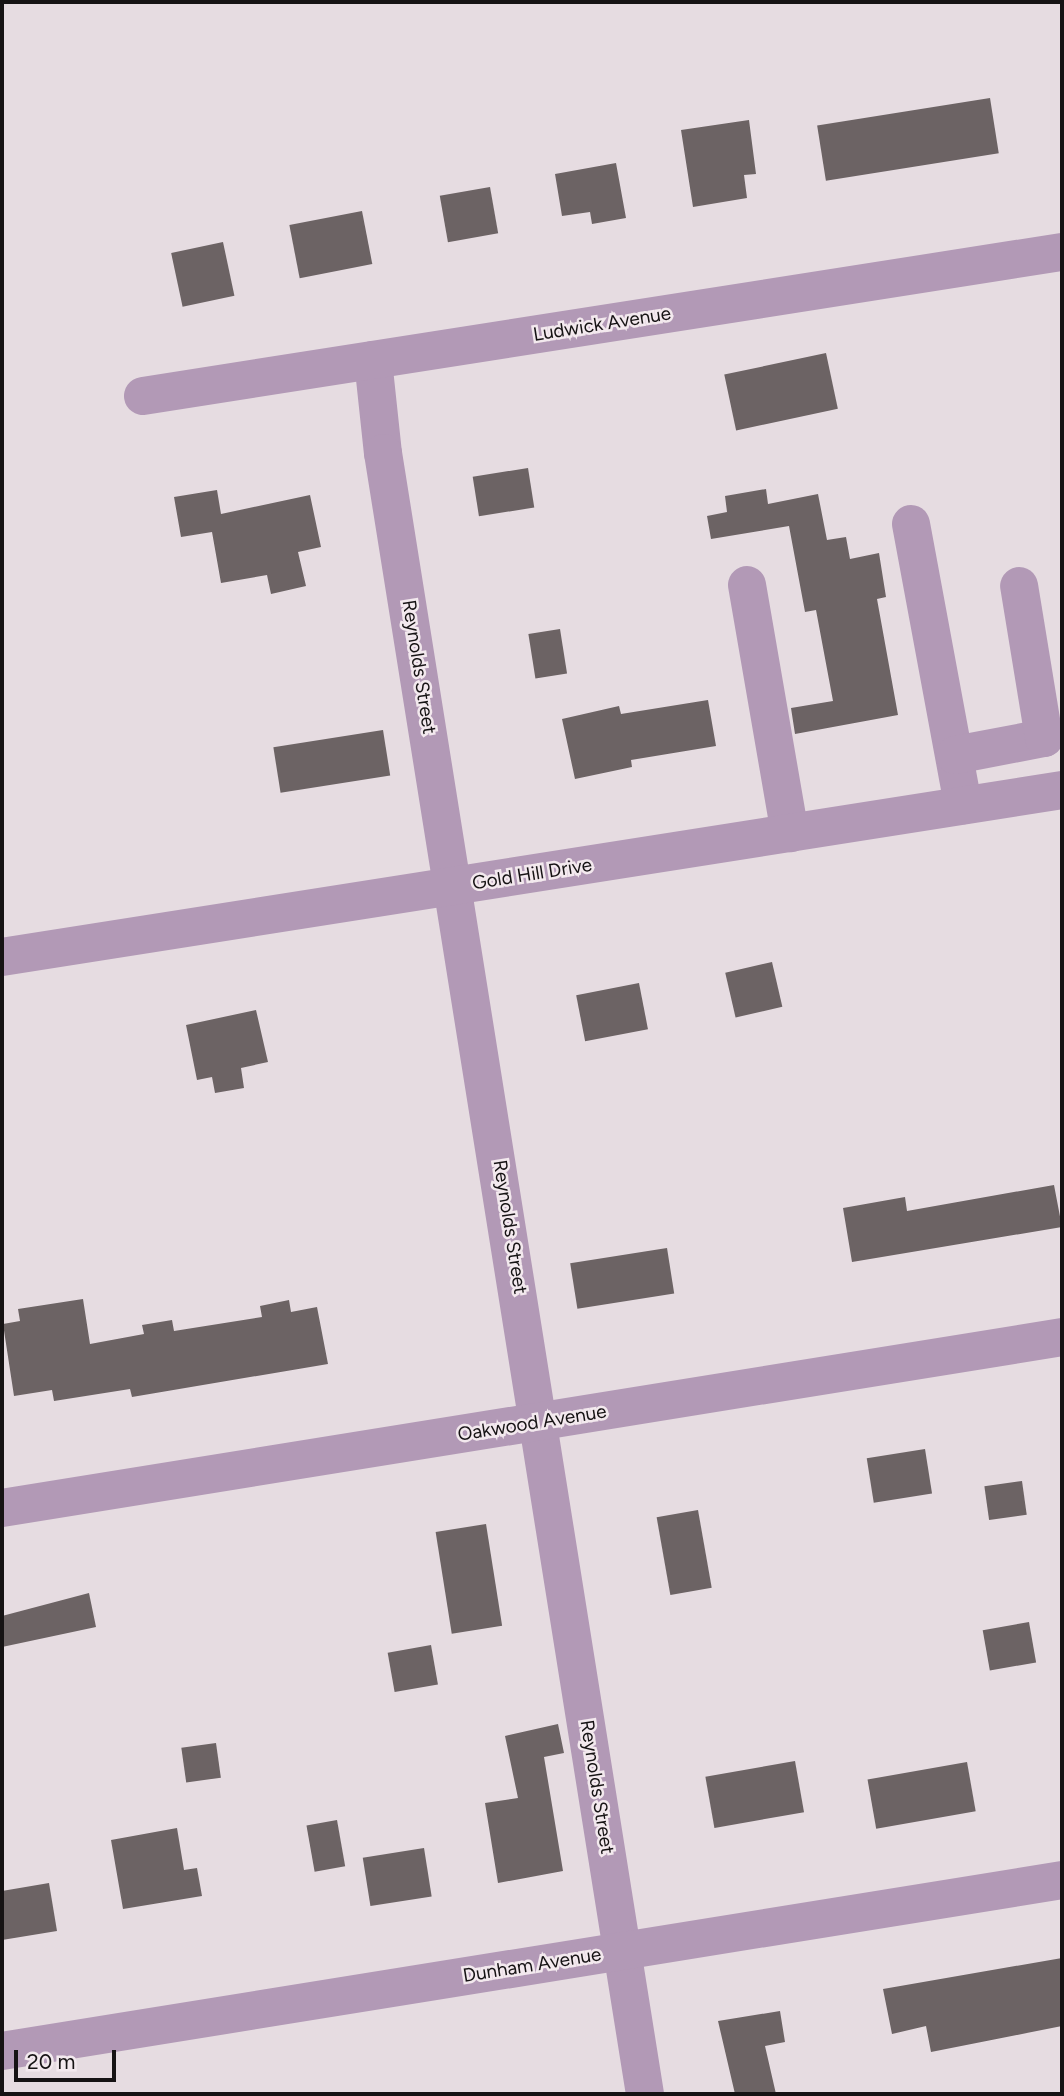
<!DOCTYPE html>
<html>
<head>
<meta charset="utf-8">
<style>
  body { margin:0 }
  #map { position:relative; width:1064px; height:2096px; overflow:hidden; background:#e6dce1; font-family:Figtree,sans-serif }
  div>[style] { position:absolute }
  .building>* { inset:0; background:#6c6364; transform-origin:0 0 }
  .minor>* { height:38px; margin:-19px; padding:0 19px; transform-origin:19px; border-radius:19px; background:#b299b6 }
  span { translate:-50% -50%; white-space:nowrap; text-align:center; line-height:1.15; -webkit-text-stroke:5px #f3e9ee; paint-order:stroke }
  .street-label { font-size:19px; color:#161314 }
  .frame { position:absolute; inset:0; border:4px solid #161314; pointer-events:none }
  .scale { position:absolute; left:14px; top:2050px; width:102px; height:32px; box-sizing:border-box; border:4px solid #161314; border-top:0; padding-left:9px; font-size:21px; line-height:24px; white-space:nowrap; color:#161314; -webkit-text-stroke:5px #f3e9ee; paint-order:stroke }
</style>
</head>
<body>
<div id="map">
  <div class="building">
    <div style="left:990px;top:98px;width:56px;height:175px;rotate:81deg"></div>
    <div style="clip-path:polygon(749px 120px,756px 174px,744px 175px,747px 198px,693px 207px,681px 130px)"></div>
    <div style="clip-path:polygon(616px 163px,626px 218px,592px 224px,590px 212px,562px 216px,555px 174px)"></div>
    <div style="left:490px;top:187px;width:47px;height:51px;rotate:80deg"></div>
    <div style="left:362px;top:211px;width:54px;height:74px;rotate:79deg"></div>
    <div style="left:223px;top:242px;width:55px;height:53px;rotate:78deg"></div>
    <div style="left:826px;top:353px;width:57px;height:104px;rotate:78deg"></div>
    <div style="left:528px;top:468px;width:40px;height:56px;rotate:81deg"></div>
    <div style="clip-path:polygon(766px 489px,768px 504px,818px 494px,827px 540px,846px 537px,850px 559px,879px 553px,886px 597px,877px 599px,898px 715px,795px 734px,791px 708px,833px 701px,816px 610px,805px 612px,789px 526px,711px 539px,707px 516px,727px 512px,725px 496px)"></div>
    <div style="clip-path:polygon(217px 490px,221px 514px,310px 495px,321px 547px,298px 552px,306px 586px,271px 594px,267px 575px,221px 583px,212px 532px,181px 537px,174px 497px)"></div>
    <div style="left:560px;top:629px;width:45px;height:32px;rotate:81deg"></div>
    <div style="clip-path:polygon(708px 700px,716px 746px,631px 760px,632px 767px,575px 779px,562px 719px,619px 706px,621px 714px)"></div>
    <div style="left:383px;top:730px;width:46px;height:111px;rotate:81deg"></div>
    <div style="left:772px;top:962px;width:46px;height:48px;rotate:77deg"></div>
    <div style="left:639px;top:983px;width:47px;height:64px;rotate:79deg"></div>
    <div style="clip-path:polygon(256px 1010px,268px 1062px,241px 1068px,244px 1088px,215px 1093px,212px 1077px,197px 1080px,186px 1025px)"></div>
    <div style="clip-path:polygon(1054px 1185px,1062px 1227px,852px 1262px,843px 1208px,905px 1197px,907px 1211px)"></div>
    <div style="left:667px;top:1248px;width:46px;height:98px;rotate:81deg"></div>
    <div style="clip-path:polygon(83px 1299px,90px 1344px,144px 1334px,142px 1325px,172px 1320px,174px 1331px,262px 1317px,260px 1306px,289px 1300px,291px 1312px,317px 1307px,328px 1364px,132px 1397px,130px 1389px,54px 1401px,52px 1390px,14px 1396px,3px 1324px,20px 1321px,18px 1309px)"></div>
    <div style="left:925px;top:1449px;width:45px;height:59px;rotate:81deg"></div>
    <div style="left:1022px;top:1481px;width:34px;height:38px;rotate:82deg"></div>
    <div style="left:698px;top:1510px;width:79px;height:42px;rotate:80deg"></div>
    <div style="left:486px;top:1524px;width:103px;height:51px;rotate:81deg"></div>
    <div style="clip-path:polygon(89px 1593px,96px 1627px,2px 1647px,2px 1616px)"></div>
    <div style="left:1029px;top:1622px;width:41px;height:47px;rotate:80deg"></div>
    <div style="left:431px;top:1645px;width:40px;height:44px;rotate:80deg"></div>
    <div style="clip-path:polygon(558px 1724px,564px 1753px,544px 1757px,563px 1871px,498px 1883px,485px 1803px,518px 1798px,505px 1736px)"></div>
    <div style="left:216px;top:1743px;width:35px;height:35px;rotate:82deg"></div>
    <div style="left:795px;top:1761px;width:52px;height:91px;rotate:80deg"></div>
    <div style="left:967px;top:1762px;width:50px;height:101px;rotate:80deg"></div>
    <div style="left:337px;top:1820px;width:47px;height:31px;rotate:80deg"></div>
    <div style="clip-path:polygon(177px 1828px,184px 1870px,197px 1868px,202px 1896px,123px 1909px,111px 1840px)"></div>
    <div style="left:424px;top:1848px;width:49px;height:62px;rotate:81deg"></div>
    <div style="clip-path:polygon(49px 1883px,57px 1931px,2px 1940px,2px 1891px)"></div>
    <div style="clip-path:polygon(1062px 1958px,1062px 2026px,931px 2052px,926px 2026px,892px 2034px,883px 1989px)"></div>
    <div style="clip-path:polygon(780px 2011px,785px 2042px,765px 2046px,776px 2094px,735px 2094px,718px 2021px)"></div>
  </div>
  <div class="minor">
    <div style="left:373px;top:360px;width:94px;rotate:83.9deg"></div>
    <div style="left:383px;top:453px;width:1662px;rotate:80.93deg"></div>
    <div style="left:143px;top:396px;width:930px;rotate:-8.91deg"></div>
    <div style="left:911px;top:524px;width:286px;rotate:79.5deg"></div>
    <div style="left:747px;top:585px;width:252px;rotate:80.2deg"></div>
    <div style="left:955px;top:755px;width:91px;rotate:-10.8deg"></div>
    <div style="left:1044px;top:738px;width:154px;rotate:-99.3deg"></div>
    <div style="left:2px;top:957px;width:1073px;rotate:-8.95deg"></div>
    <div style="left:2px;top:1508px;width:1074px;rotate:-9.16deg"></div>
    <div style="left:2px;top:2051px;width:1074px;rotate:-9.16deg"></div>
  </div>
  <div class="street-label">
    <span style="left:602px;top:324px;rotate:-9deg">Ludwick Avenue</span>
    <span style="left:419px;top:667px;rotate:81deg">Reynolds Street</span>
    <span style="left:532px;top:874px;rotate:-9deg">Gold Hill Drive</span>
    <span style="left:510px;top:1227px;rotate:81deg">Reynolds Street</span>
    <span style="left:532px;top:1423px;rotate:-9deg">Oakwood Avenue</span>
    <span style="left:597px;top:1787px;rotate:81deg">Reynolds Street</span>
    <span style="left:532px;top:1965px;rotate:-9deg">Dunham Avenue</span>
  </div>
  <div class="frame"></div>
  <div class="scale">20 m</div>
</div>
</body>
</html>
